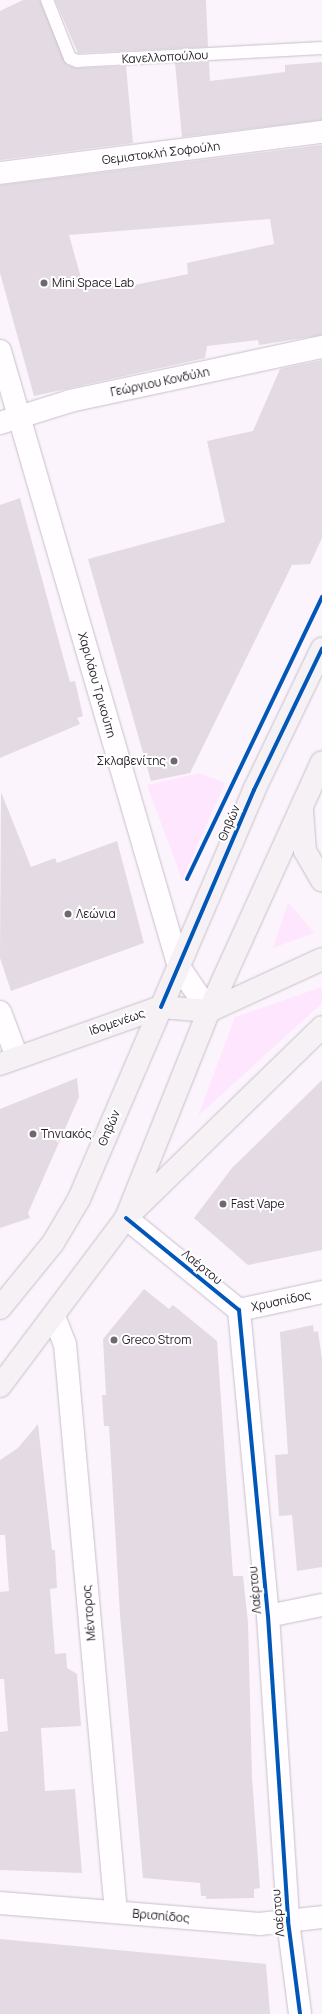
<!DOCTYPE html>
<html>
<head>
<meta charset="utf-8">
<style>
  body { margin:0 }
  #map { position:relative; width:322px; height:2014px; overflow:hidden; background:#fcf4fc; font-family:Manrope,sans-serif }
  div>[style] { position:absolute }
  .green>* { inset:0; background:#fde6fe }
  .building>* { inset:0; background:#e3dae3 }
  .roads { filter:drop-shadow(0 0 1px #c7c0c8) drop-shadow(0 0 1px #c7c0c8) }
  .lane>* { height:12px; margin:-6px; padding:0 6px; transform-origin:6px; border-radius:6px; background:#fffdff }
  .street>* { height:22px; margin:-11px; padding:0 11px; transform-origin:11px; border-radius:11px; background:#fffdff }
  .secondary>* { height:22px; margin:-11px; padding:0 11px; transform-origin:11px; border-radius:11px; background:#f5f1f5 }
  .cycleway>* { height:4px; margin:-2px; padding:0 2px; transform-origin:2px; border-radius:2px; background:#0057b8 }
  .dots>* { width:11px; height:11px; translate:-50% -50%; box-sizing:border-box; border:2px solid #fff; border-radius:50% }
  span { translate:-50% -50%; white-space:nowrap; text-align:center; line-height:1.15; -webkit-text-stroke:4px #fff; paint-order:stroke }
  .street-label { font-size:12px; color:#241c25 }
  .poi-label { font-size:12px; color:#241c25 }
  .left { translate:0 -50%; text-align:left }
  .right { translate:-100% -50%; text-align:right }
</style>
</head>
<body>
<div id="map">
  <div class="green">
    <div style="clip-path:polygon(200px 773px,225px 783px,182px 880px,147px 785px)"></div>
    <div style="clip-path:polygon(288px 902px,314px 933px,273px 948px)"></div>
    <div style="clip-path:polygon(322px 987px,322px 1003px,198px 1116px,235px 1017px)"></div>
  </div>
  <div class="building">
    <div style="clip-path:polygon(23px 0,40px 0,67px 65px,77px 68px,126px 66px,133px 143px,0 160px,0 11px)"></div>
    <div style="clip-path:polygon(55px 0,206px 0,208px 47px,78px 53px)"></div>
    <div style="clip-path:polygon(209px 62px,210px 81px,285px 72px,285px 65px,322px 62px,322px 120px,182px 137px,175px 63px)"></div>
    <div style="clip-path:polygon(evenodd,322px 145px,322px 335px,259px 345px,258px 340px,207px 346px,205px 358px,34px 396px,0 273px,0 185px,322px 145px,270px 219px,274px 244px,187px 263px,188px 274px,115px 289px,113px 279px,83px 285px,69px 235px,270px 219px)"></div>
    <div style="clip-path:polygon(322px 360px,322px 538px,310px 564px,292px 565px,190px 773px,151px 781px,88px 559px,225px 522px,207px 441px,253px 431px,280px 369px)"></div>
    <div style="clip-path:polygon(20px 498px,70px 682px,75px 681px,83px 716px,77px 718px,80px 724px,0 758px,0 505px)"></div>
    <div style="clip-path:polygon(1px 792px,31px 867px,55px 858px,57px 863px,117px 841px,144px 943px,11px 991px,0 958px)"></div>
    <div style="clip-path:polygon(77px 1078px,79px 1097px,28px 1213px,30px 1218px,0 1228px,0 1109px)"></div>
    <div style="clip-path:polygon(322px 1080px,322px 1250px,248px 1265px,194px 1218px,232px 1168px)"></div>
    <div style="clip-path:polygon(144px 1289px,169px 1309px,173px 1305px,217px 1341px,233px 1576px,243px 1576px,248px 1623px,252px 1777px,260px 1888px,254px 1889px,254px 1898px,206px 1899px,206px 1896px,201px 1896px,200px 1883px,143px 1878px,120px 1615px,109px 1426px,104px 1426px,102px 1395px,106px 1395px,103px 1339px)"></div>
    <div style="clip-path:polygon(313px 1325px,314px 1332px,318px 1331px,322px 1359px,322px 1567px,297px 1571px,292px 1515px,279px 1516px,275px 1455px,288px 1454px,280px 1332px)"></div>
    <div style="clip-path:polygon(38px 1424px,52px 1550px,55px 1550px,57px 1588px,50px 1589px,55px 1654px,66px 1653px,67px 1668px,77px 1674px,81px 1726px,41px 1728px,45px 1791px,75px 1789px,82px 1873px,0 1870px,0 1732px,8px 1731px,4px 1679px,0 1679px,0 1592px,9px 1591px,5px 1535px,0 1535px,0 1460px,18px 1448px)"></div>
    <div style="clip-path:polygon(0 1939px,266px 1964px,270px 2014px,0 2014px)"></div>
  </div>
  <div class="roads">
    <div class="lane">
      <div style="left:47px;top:0;width:62px;rotate:68.4deg"></div>
      <div style="left:70px;top:58px;width:8px;rotate:23deg"></div>
      <div style="left:77px;top:61px;width:245px;rotate:-3deg"></div>
    </div>
    <div class="street">
      <div style="left:0;top:173px;width:325px;rotate:-7.3deg"></div>
      <div style="left:0;top:351px;width:641px;rotate:73.8deg"></div>
      <div style="left:179px;top:967px;width:53px;rotate:55.7deg"></div>
      <div style="left:0;top:423px;width:73px;rotate:-17.4deg"></div>
      <div style="left:70px;top:401px;width:258px;rotate:-12.1deg"></div>
      <div style="left:0;top:1012px;width:48px;rotate:69.3deg"></div>
      <div style="left:126px;top:1218px;width:146px;rotate:39.2deg"></div>
      <div style="left:239px;top:1310px;width:307px;rotate:84.6deg"></div>
      <div style="left:268px;top:1616px;width:306px;rotate:86.2deg"></div>
      <div style="left:288px;top:1921px;width:94px;rotate:82.6deg"></div>
      <div style="left:239px;top:1310px;width:85px;rotate:-12.2deg"></div>
      <div style="left:54px;top:1316px;width:30px;rotate:69deg"></div>
      <div style="left:65px;top:1344px;width:570px;rotate:84.87deg"></div>
      <div style="left:268px;top:1616px;width:55px;rotate:-11.5deg"></div>
      <div style="left:0;top:1903px;width:260px;rotate:4.6deg"></div>
      <div style="left:259px;top:1924px;width:63px;rotate:-6.3deg"></div>
    </div>
    <div class="secondary">
      <div style="left:302px;top:810px;width:41px;rotate:85.8deg"></div>
      <div style="left:305px;top:851px;width:34px;rotate:60deg"></div>
      <div style="left:0;top:1064px;width:171px;rotate:-19.5deg"></div>
      <div style="left:161px;top:1007px;width:48px;rotate:4.8deg"></div>
      <div style="left:209px;top:1011px;width:124px;rotate:-24.7deg"></div>
      <div style="left:134px;top:1210px;width:262px;rotate:-44.2deg"></div>
      <div style="left:0;top:1308px;width:84px;rotate:-50.8deg"></div>
      <div style="left:53px;top:1243px;width:51px;rotate:-59.4deg"></div>
      <div style="left:79px;top:1199px;width:445px;rotate:-66.8deg"></div>
      <div style="left:254px;top:790px;width:157px;rotate:-64.3deg"></div>
      <div style="left:0;top:1386px;width:210px;rotate:-53.1deg"></div>
      <div style="left:126px;top:1218px;width:223px;rotate:-68.2deg"></div>
      <div style="left:209px;top:1011px;width:273px;rotate:-65.6deg"></div>
    </div>
  </div>
  <div class="cycleway">
    <div style="left:187px;top:879px;width:313px;rotate:-64.4deg"></div>
    <div style="left:161px;top:1007px;width:236px;rotate:-66.8deg"></div>
    <div style="left:254px;top:790px;width:157px;rotate:-64.3deg"></div>
    <div style="left:126px;top:1218px;width:146px;rotate:39.2deg"></div>
    <div style="left:239px;top:1310px;width:307px;rotate:84.6deg"></div>
    <div style="left:268px;top:1616px;width:306px;rotate:86.2deg"></div>
    <div style="left:288px;top:1921px;width:94px;rotate:82.6deg"></div>
  </div>
  <div class="dots">
    <div style="left:44px;top:283px;background:#706870"></div>
    <div style="left:174px;top:761px;background:#706870"></div>
    <div style="left:68px;top:914px;background:#706870"></div>
    <div style="left:33px;top:1134px;background:#706870"></div>
    <div style="left:223px;top:1204px;background:#706870"></div>
    <div style="left:114px;top:1340px;background:#706870"></div>
  </div>
  <div class="street-label">
    <span style="left:165px;top:57px;rotate:-3deg">Κανελλοπούλου</span>
    <span style="left:161px;top:153px;rotate:-7deg">Θεμιστοκλή Σοφούλη</span>
    <span style="left:160px;top:382px;rotate:-12deg">Γεώργιου Κονδύλη</span>
    <span style="left:97px;top:685px;rotate:74deg">Χαριλάου Τρικούπη</span>
    <span style="left:229px;top:823px;rotate:-67deg">Θηβών</span>
    <span style="left:117px;top:1022px;rotate:-19deg">Ιδομενέως</span>
    <span style="left:109px;top:1128px;rotate:-67deg">Θηβών</span>
    <span style="left:202px;top:1267px;rotate:39deg">Λαέρτου</span>
    <span style="left:281px;top:1301px;rotate:-12deg">Χρυσηίδος</span>
    <span style="left:255px;top:1590px;rotate:-95deg">Λαέρτου</span>
    <span style="left:89px;top:1613px;rotate:-95deg">Μέντορος</span>
    <span style="left:278px;top:1913px;rotate:-95deg">Λαέρτου</span>
    <span style="left:161px;top:1916px;rotate:5deg">Βρισηίδος</span>
  </div>
  <div class="poi-label">
    <span class="left" style="left:52px;top:283px">Mini Space Lab</span>
    <span class="right" style="left:166px;top:761px">Σκλαβενίτης</span>
    <span class="left" style="left:76px;top:914px">Λεώνια</span>
    <span class="left" style="left:41px;top:1134px">Τηνιακός</span>
    <span class="left" style="left:231px;top:1204px">Fast Vape</span>
    <span class="left" style="left:122px;top:1340px">Greco Strom</span>
  </div>
</div>
</body>
</html>
